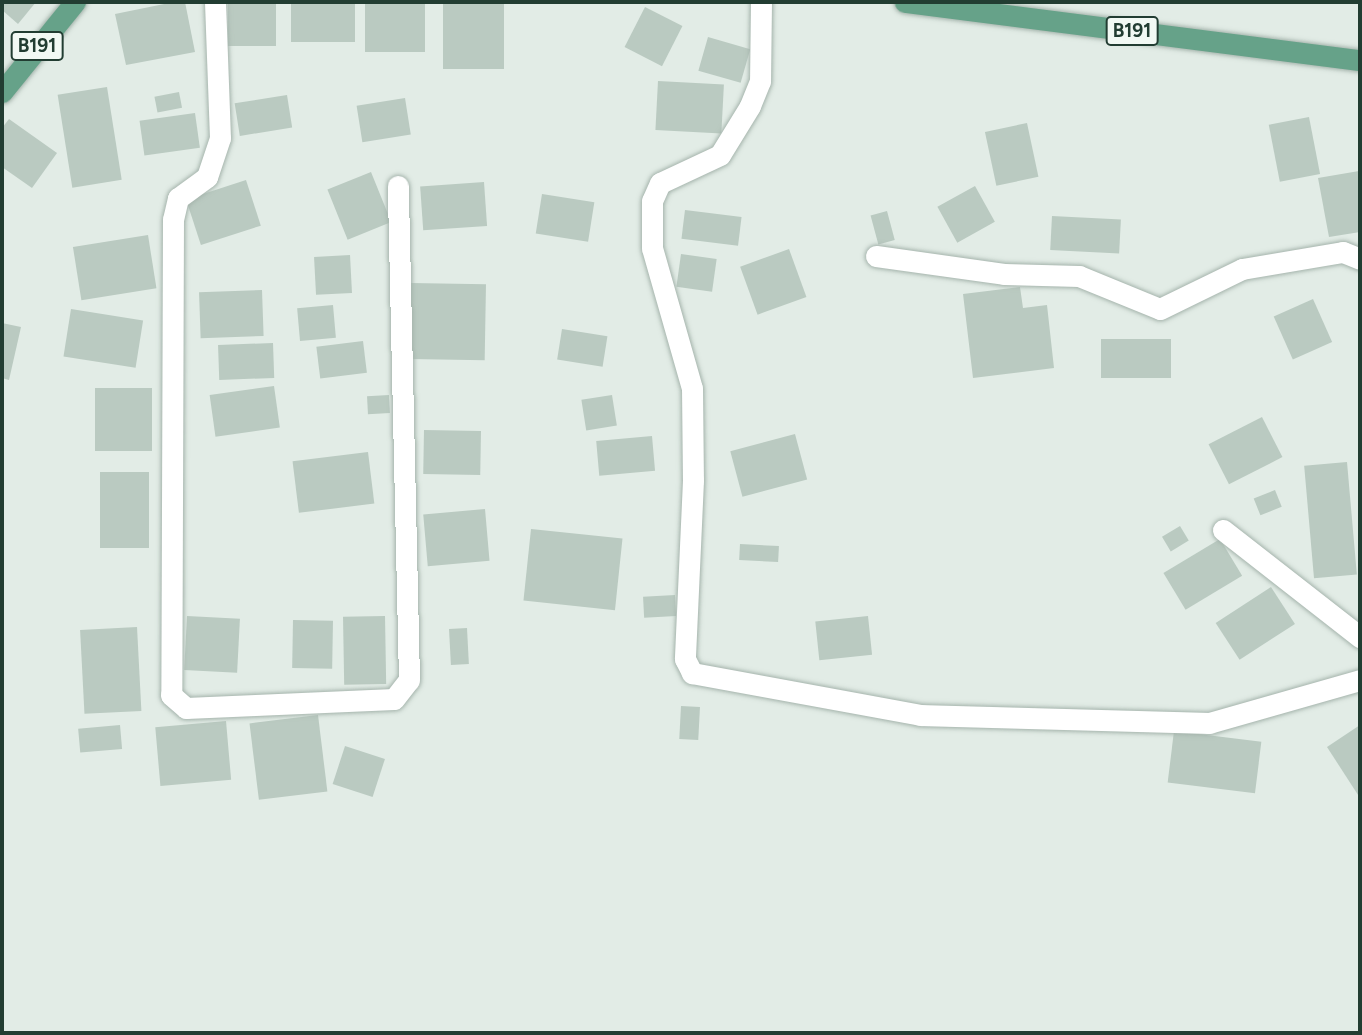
<!DOCTYPE html>
<html>
<head>
<meta charset="utf-8">
<style>
  body { margin:0 }
  #map { position:relative; width:1362px; height:1035px; overflow:hidden; background:#e2ece6; font-family:Figtree,sans-serif }
  div>[style] { position:absolute }
  .building>* { inset:0; background:#bacac1; transform-origin:0 0 }
  .roads { filter:drop-shadow(0 0 2px #a5b4ac) drop-shadow(0 0 2px #a5b4ac) }
  .minor>* { height:21px; margin:-10.5px; padding:0 10.5px; transform-origin:10.5px; border-radius:10.5px; background:#fff }
  .primary>* { height:21px; margin:-10.5px; padding:0 10.5px; transform-origin:10.5px; border-radius:10.5px; background:#66a289 }
  span { translate:-50% -50%; white-space:nowrap; text-align:center; line-height:1.15; -webkit-text-stroke:6px #f2f9f4; paint-order:stroke }
  .shield-label span { padding:2px 5px; background:#f2f9f4; border:2px solid; border-radius:5px; -webkit-text-stroke-width:0 }
  .shield-label { font-size:19px; color:#223d32; font-weight:700 }
  .frame { position:absolute; inset:0; border:4px solid #223d32; pointer-events:none }
</style>
</head>
<body>
<div id="map">
  <div class="building">
    <div style="clip-path:polygon(2px 2px,36px 2px,18px 24px,2px 10px)"></div>
    <div style="clip-path:polygon(174px 2px,185px 2px,195px 52px,126px 65px,115px 14px)"></div>
    <div style="left:228px;top:2px;width:48px;height:44px"></div>
    <div style="left:291px;top:2px;width:64px;height:40px"></div>
    <div style="left:365px;top:2px;width:60px;height:50px"></div>
    <div style="left:443px;top:2px;width:61px;height:67px"></div>
    <div style="left:645px;top:7px;width:42px;height:45px;rotate:27deg"></div>
    <div style="left:708px;top:37px;width:44px;height:35px;rotate:16deg"></div>
    <div style="left:658px;top:81px;width:66px;height:49px;rotate:3deg"></div>
    <div style="left:107px;top:87px;width:94px;height:50px;rotate:81deg"></div>
    <div style="left:179px;top:92px;width:16px;height:25px;rotate:79deg"></div>
    <div style="left:287px;top:95px;width:33px;height:53px;rotate:81deg"></div>
    <div style="left:405px;top:98px;width:37px;height:49px;rotate:81deg"></div>
    <div style="left:195px;top:113px;width:35px;height:56px;rotate:82deg"></div>
    <div style="left:1309px;top:117px;width:58px;height:41px;rotate:79deg"></div>
    <div style="clip-path:polygon(9px 119px,57px 153px,32px 188px,2px 167px,2px 128px)"></div>
    <div style="left:1027px;top:123px;width:55px;height:43px;rotate:78deg"></div>
    <div style="clip-path:polygon(1359px 171px,1360px 232px,1329px 237px,1318px 178px)"></div>
    <div style="left:371px;top:172px;width:54px;height:47px;rotate:68deg"></div>
    <div style="left:246px;top:180px;width:48px;height:63px;rotate:72deg"></div>
    <div style="left:484px;top:182px;width:44px;height:64px;rotate:86deg"></div>
    <div style="left:975px;top:186px;width:41px;height:43px;rotate:61deg"></div>
    <div style="left:542px;top:194px;width:53px;height:40px;rotate:9deg"></div>
    <div style="left:685px;top:210px;width:57px;height:29px;rotate:7deg"></div>
    <div style="left:887px;top:211px;width:30px;height:17px;rotate:75deg"></div>
    <div style="left:1052px;top:216px;width:69px;height:34px;rotate:3deg"></div>
    <div style="left:148px;top:235px;width:54px;height:76px;rotate:81deg"></div>
    <div style="left:789px;top:249px;width:51px;height:52px;rotate:70deg"></div>
    <div style="left:681px;top:254px;width:36px;height:33px;rotate:8deg"></div>
    <div style="left:350px;top:255px;width:38px;height:36px;rotate:87deg"></div>
    <div style="left:411px;top:283px;width:75px;height:76px;rotate:1deg"></div>
    <div style="clip-path:polygon(1020px 287px,1023px 308px,1047px 305px,1054px 368px,973px 378px,963px 294px)"></div>
    <div style="left:262px;top:290px;width:46px;height:63px;rotate:88deg"></div>
    <div style="left:1313px;top:299px;width:47px;height:43px;rotate:66deg"></div>
    <div style="left:333px;top:305px;width:33px;height:36px;rotate:85deg"></div>
    <div style="left:71px;top:309px;width:73px;height:48px;rotate:9deg"></div>
    <div style="clip-path:polygon(2px 323px,21px 327px,9px 380px,2px 378px)"></div>
    <div style="left:562px;top:329px;width:46px;height:31px;rotate:9deg"></div>
    <div style="left:1101px;top:339px;width:70px;height:39px"></div>
    <div style="left:363px;top:341px;width:32px;height:47px;rotate:83deg"></div>
    <div style="left:273px;top:343px;width:35px;height:55px;rotate:88deg"></div>
    <div style="left:274px;top:386px;width:42px;height:65px;rotate:82deg"></div>
    <div style="left:95px;top:388px;width:57px;height:63px"></div>
    <div style="left:389px;top:395px;width:18px;height:22px;rotate:87deg"></div>
    <div style="left:612px;top:395px;width:31px;height:31px;rotate:81deg"></div>
    <div style="left:1262px;top:417px;width:45px;height:60px;rotate:63deg"></div>
    <div style="left:424px;top:430px;width:57px;height:44px;rotate:1deg"></div>
    <div style="left:795px;top:434px;width:47px;height:67px;rotate:75deg"></div>
    <div style="left:652px;top:436px;width:35px;height:56px;rotate:85deg"></div>
    <div style="left:368px;top:452px;width:52px;height:76px;rotate:83deg"></div>
    <div style="left:1347px;top:462px;width:113px;height:43px;rotate:85deg"></div>
    <div style="left:100px;top:472px;width:49px;height:76px"></div>
    <div style="left:1275px;top:490px;width:18px;height:23px;rotate:68deg"></div>
    <div style="left:485px;top:509px;width:52px;height:62px;rotate:85deg"></div>
    <div style="left:1180px;top:526px;width:17px;height:21px;rotate:59deg"></div>
    <div style="left:531px;top:529px;width:92px;height:72px;rotate:6deg"></div>
    <div style="left:1220px;top:539px;width:43px;height:66px;rotate:59deg"></div>
    <div style="left:740px;top:544px;width:39px;height:16px;rotate:3deg"></div>
    <div style="left:1271px;top:587px;width:44px;height:66px;rotate:57deg"></div>
    <div style="left:675px;top:595px;width:21px;height:32px;rotate:87deg"></div>
    <div style="left:187px;top:616px;width:53px;height:54px;rotate:3deg"></div>
    <div style="left:385px;top:616px;width:68px;height:42px;rotate:89deg"></div>
    <div style="left:868px;top:616px;width:39px;height:53px;rotate:84deg"></div>
    <div style="left:293px;top:620px;width:40px;height:48px;rotate:1deg"></div>
    <div style="left:137px;top:627px;width:84px;height:57px;rotate:87deg"></div>
    <div style="left:467px;top:628px;width:36px;height:18px;rotate:87deg"></div>
    <div style="left:681px;top:706px;width:19px;height:33px;rotate:3deg"></div>
    <div style="left:318px;top:715px;width:77px;height:69px;rotate:83deg"></div>
    <div style="left:226px;top:721px;width:59px;height:71px;rotate:85deg"></div>
    <div style="left:120px;top:725px;width:24px;height:42px;rotate:85deg"></div>
    <div style="clip-path:polygon(1360px 725px,1360px 798px,1327px 747px)"></div>
    <div style="left:1174px;top:731px;width:88px;height:52px;rotate:7deg"></div>
    <div style="left:345px;top:746px;width:42px;height:40px;rotate:18deg"></div>
  </div>
  <div class="roads">
    <div class="minor">
      <div style="left:215px;top:2px;width:136px;rotate:87.9deg"></div>
      <div style="left:220px;top:138px;width:41px;rotate:108.4deg"></div>
      <div style="left:207px;top:177px;width:36px;rotate:144deg"></div>
      <div style="left:178px;top:198px;width:22px;rotate:103deg"></div>
      <div style="left:173px;top:219px;width:476px;rotate:90.2deg"></div>
      <div style="left:171px;top:695px;width:20px;rotate:41deg"></div>
      <div style="left:186px;top:708px;width:208px;rotate:-2.5deg"></div>
      <div style="left:394px;top:699px;width:24px;rotate:-52deg"></div>
      <div style="left:409px;top:680px;width:494px;rotate:-91.3deg"></div>
      <div style="left:761px;top:2px;width:79px;rotate:90.7deg"></div>
      <div style="left:760px;top:81px;width:27px;rotate:112deg"></div>
      <div style="left:750px;top:106px;width:57px;rotate:121.5deg"></div>
      <div style="left:720px;top:155px;width:66px;rotate:155deg"></div>
      <div style="left:660px;top:183px;width:20px;rotate:114deg"></div>
      <div style="left:652px;top:201px;width:47px;rotate:90deg"></div>
      <div style="left:652px;top:248px;width:146px;rotate:74.1deg"></div>
      <div style="left:692px;top:388px;width:92px;rotate:89.4deg"></div>
      <div style="left:693px;top:480px;width:179px;rotate:92.6deg"></div>
      <div style="left:685px;top:659px;width:16px;rotate:63deg"></div>
      <div style="left:692px;top:673px;width:232px;rotate:10.4deg"></div>
      <div style="left:920px;top:715px;width:289px;rotate:1.6deg"></div>
      <div style="left:1209px;top:723px;width:157px;rotate:-15.9deg"></div>
      <div style="left:876px;top:256px;width:129px;rotate:8deg"></div>
      <div style="left:1004px;top:274px;width:75px;rotate:1.5deg"></div>
      <div style="left:1079px;top:276px;width:87px;rotate:22.2deg"></div>
      <div style="left:1160px;top:309px;width:91px;rotate:-26deg"></div>
      <div style="left:1242px;top:269px;width:102px;rotate:-9.6deg"></div>
      <div style="left:1343px;top:252px;width:18px;rotate:22deg"></div>
      <div style="left:1223px;top:530px;width:174px;rotate:38deg"></div>
    </div>
    <div class="primary">
      <div style="left:905px;top:2px;width:459px;rotate:7.3deg"></div>
      <div style="left:2px;top:92px;width:116px;rotate:-51deg"></div>
    </div>
  </div>
  <div class="shield-label">
    <span style="left:1132px;top:31px">B191</span>
    <span style="left:37px;top:46px">B191</span>
  </div>
  <div class="frame"></div>
</div>
</body>
</html>
